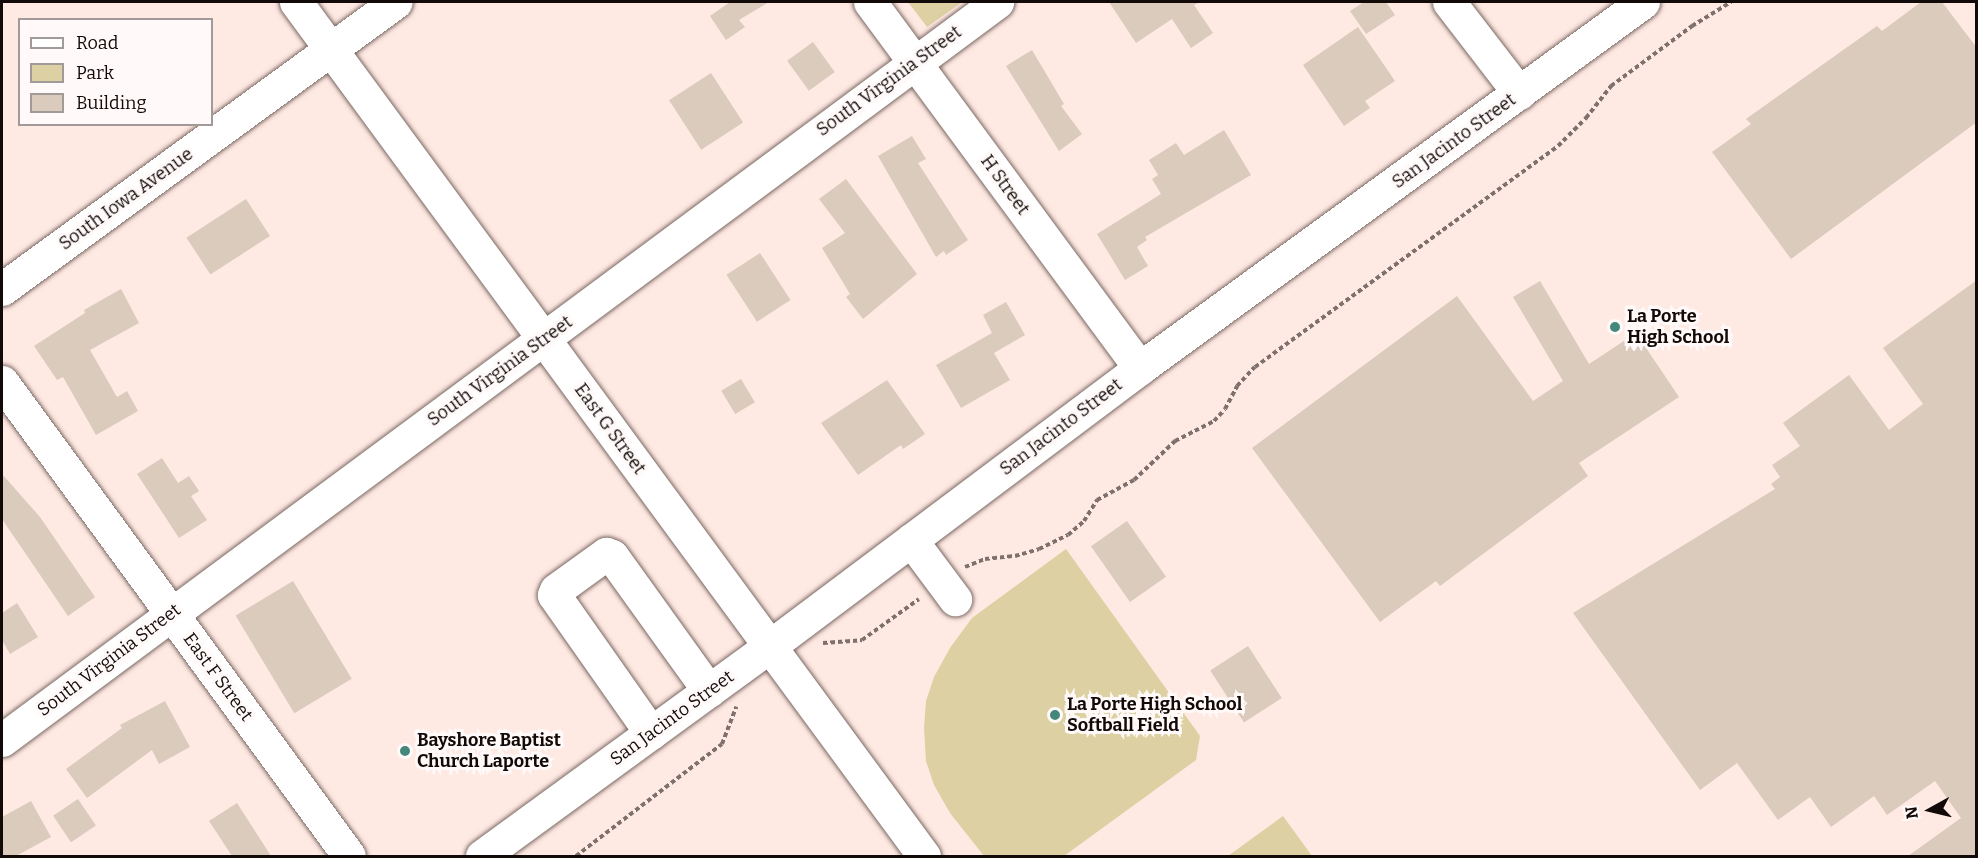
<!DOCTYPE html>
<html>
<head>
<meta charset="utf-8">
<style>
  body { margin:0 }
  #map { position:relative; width:1978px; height:858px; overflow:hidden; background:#ffe9e3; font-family:Bitter,serif }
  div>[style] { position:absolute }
  .green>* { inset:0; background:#ddd0a2 }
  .building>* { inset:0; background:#dacbbd; transform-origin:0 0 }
  .path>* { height:4px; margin-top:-2px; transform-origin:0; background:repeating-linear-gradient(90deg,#7e706d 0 4.5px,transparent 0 7.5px) }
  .roads { filter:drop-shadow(0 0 2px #7a6862) drop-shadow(0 0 2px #7a6862) }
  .minor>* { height:33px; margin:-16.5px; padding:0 16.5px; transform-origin:16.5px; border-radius:16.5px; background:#fff }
  .dots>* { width:16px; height:16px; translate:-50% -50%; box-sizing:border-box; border:3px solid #fffaf9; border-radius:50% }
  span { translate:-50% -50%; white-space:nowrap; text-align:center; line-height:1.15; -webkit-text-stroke:6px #fffaf9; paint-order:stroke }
  .street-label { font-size:18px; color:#110a09 }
  .poi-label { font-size:18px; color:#110a09; font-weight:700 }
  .left { translate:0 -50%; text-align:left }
  .frame { position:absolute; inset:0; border:3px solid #110a09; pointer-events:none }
  .legend { position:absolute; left:18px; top:18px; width:195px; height:108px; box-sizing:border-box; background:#fffaf9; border:2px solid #a09a99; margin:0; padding:8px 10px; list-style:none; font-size:18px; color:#110a09 }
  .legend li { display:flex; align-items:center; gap:12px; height:30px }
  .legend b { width:30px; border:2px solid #a09a99 }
  .north { position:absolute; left:1900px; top:780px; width:60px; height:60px; -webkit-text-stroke:4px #fffaf9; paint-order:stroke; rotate:262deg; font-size:16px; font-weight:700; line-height:24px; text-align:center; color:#110a09 }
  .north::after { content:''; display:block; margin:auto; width:21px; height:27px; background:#110a09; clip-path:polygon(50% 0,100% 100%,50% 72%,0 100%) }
</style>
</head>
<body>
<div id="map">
  <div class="green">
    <div style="clip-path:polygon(908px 2px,962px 2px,927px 27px)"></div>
    <div style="clip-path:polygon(1066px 549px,1200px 736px,1196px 760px,1064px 856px,984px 856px,950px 813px,934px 785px,926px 761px,924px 728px,926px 701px,934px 677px,950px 648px,972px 618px)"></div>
    <div style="clip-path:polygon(1283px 816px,1312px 856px,1228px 856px)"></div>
  </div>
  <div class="building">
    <div style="clip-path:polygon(730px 2px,769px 2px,739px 20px,745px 27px,726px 40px,710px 16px)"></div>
    <div style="clip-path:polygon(1109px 2px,1200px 2px,1194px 5px,1213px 33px,1191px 48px,1172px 19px,1136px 43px)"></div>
    <div style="clip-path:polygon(1364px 2px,1386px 2px,1395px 15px,1366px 34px,1350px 11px)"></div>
    <div style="clip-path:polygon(1921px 2px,1942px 2px,1977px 48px,1977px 122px,1791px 259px,1712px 152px,1751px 124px,1746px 119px,1877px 26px,1882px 31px)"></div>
    <div style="clip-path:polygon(1358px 27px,1395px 81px,1365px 101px,1370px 108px,1344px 126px,1303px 65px)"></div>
    <div style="left:813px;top:42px;width:37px;height:32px;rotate:54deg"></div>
    <div style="clip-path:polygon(1032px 50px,1064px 104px,1061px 106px,1082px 134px,1059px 151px,1006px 66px)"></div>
    <div style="left:711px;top:73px;width:59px;height:50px;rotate:57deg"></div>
    <div style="clip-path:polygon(1224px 130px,1251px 175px,1145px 237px,1147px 240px,1137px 247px,1148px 266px,1125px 280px,1097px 234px,1161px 194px,1152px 179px,1158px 175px,1149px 160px,1176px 143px,1184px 155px)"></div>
    <div style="clip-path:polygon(912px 136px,926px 159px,918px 163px,968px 240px,946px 255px,944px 251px,936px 257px,878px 156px)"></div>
    <div style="clip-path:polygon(846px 179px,917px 274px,863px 319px,846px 297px,850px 294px,822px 248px,845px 233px,819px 199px)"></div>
    <div style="left:246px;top:199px;width:44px;height:71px;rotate:57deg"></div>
    <div style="left:760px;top:253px;width:56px;height:40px;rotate:57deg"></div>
    <div style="clip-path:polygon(1977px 280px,1977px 856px,1908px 856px,1961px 818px,1935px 781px,1887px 815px,1874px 796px,1831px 827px,1810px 797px,1778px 820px,1737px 763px,1700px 790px,1573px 613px,1775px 489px,1771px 484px,1780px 477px,1772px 465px,1800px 446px,1783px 423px,1849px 375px,1889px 430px,1923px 404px,1883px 348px)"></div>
    <div style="clip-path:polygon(1540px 281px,1589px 364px,1636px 333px,1679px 397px,1579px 463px,1588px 476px,1440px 586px,1436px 581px,1380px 622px,1252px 448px,1457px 296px,1533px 401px,1563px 381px,1513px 297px)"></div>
    <div style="clip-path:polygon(121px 289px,139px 323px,90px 350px,117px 397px,127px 391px,138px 411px,96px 435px,63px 377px,57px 380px,34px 346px,85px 313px,84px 310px)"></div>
    <div style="clip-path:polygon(1006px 302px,1025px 335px,994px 353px,1010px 380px,961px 408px,936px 365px,992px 333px,983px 315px)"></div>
    <div style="left:741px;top:379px;width:27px;height:23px;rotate:59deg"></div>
    <div style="clip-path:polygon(887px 380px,925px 434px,903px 449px,901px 445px,858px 475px,821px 423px)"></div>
    <div style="clip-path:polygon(162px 458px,178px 483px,189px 476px,199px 491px,191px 496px,207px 520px,179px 538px,137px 474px)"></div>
    <div style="clip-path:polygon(2px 474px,40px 517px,95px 597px,68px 616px,2px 519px)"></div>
    <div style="left:1127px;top:521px;width:68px;height:44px;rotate:55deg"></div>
    <div style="left:293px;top:581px;width:114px;height:67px;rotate:59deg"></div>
    <div style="clip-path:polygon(17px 603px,38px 637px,10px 654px,2px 640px,2px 613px)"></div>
    <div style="left:1248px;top:646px;width:62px;height:45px;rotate:57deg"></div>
    <div style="clip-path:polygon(165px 701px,190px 747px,159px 764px,152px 750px,87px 798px,66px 769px,122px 728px,120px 725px)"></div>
    <div style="left:78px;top:799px;width:32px;height:30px;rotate:56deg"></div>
    <div style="clip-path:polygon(31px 801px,51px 837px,16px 856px,2px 856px,2px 817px)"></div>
    <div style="clip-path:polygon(237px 803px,271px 856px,232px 856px,209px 821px)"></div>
  </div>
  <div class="path">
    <div style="left:965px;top:567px;width:22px;rotate:-22deg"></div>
    <div style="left:985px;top:559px;width:30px;rotate:-6deg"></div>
    <div style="left:1015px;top:556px;width:25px;rotate:-16deg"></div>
    <div style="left:1039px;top:549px;width:32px;rotate:-26deg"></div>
    <div style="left:1068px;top:535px;width:21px;rotate:-41deg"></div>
    <div style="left:1084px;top:521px;width:25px;rotate:-58deg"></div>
    <div style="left:1097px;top:500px;width:42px;rotate:-28.4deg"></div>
    <div style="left:1134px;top:480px;width:57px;rotate:-43.6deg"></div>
    <div style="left:1175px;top:441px;width:44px;rotate:-27.1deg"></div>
    <div style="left:1214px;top:421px;width:16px;rotate:-47deg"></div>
    <div style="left:1225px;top:409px;width:26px;rotate:-62deg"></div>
    <div style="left:1237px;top:386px;width:26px;rotate:-47deg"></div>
    <div style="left:1255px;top:367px;width:375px;rotate:-36.1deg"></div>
    <div style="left:1558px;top:146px;width:40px;rotate:-45deg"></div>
    <div style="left:1586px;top:118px;width:41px;rotate:-52deg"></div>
    <div style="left:1611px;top:86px;width:101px;rotate:-36.5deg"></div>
    <div style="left:1692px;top:26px;width:46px;rotate:-31.6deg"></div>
    <div style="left:823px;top:643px;width:39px;rotate:-4deg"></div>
    <div style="left:862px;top:640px;width:70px;rotate:-35.7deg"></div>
    <div style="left:576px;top:856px;width:184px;rotate:-37.5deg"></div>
    <div style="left:722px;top:744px;width:40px;rotate:-69deg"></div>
  </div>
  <div class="roads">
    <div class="minor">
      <div style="left:296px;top:2px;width:1060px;rotate:53.67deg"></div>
      <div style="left:870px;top:2px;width:455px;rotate:53.6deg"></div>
      <div style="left:1449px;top:2px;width:115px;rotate:52.4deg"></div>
      <div style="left:2px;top:289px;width:487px;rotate:-36.1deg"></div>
      <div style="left:2px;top:382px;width:587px;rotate:53.79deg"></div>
      <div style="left:911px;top:540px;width:74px;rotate:53.3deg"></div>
      <div style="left:651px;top:733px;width:169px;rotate:-125.1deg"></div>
      <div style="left:554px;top:595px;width:5px;rotate:-68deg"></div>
      <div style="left:556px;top:590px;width:62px;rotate:-35.8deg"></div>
      <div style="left:606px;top:554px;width:6px;rotate:18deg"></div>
      <div style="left:612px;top:556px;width:166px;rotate:54.3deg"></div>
      <div style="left:2px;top:740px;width:1239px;rotate:-36.56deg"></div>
      <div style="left:482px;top:856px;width:356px;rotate:-36.1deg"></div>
      <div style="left:770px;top:646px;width:463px;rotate:-36.9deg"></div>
      <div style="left:1140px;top:368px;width:622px;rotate:-36.04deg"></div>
    </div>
  </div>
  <div class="dots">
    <div style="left:1615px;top:327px;background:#44887b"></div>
    <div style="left:1055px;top:715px;background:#44887b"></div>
    <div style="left:405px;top:751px;background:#44887b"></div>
  </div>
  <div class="street-label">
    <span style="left:889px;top:81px;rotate:-36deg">South Virginia Street</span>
    <span style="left:1454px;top:141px;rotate:-36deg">San Jacinto Street</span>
    <span style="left:1005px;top:185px;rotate:54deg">H Street</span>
    <span style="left:126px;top:199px;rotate:-36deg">South Iowa Avenue</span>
    <span style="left:500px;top:371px;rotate:-36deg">South Virginia Street</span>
    <span style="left:1061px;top:427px;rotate:-37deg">San Jacinto Street</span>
    <span style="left:610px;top:429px;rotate:54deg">East G Street</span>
    <span style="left:109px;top:660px;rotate:-37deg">South Virginia Street</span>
    <span style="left:218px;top:677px;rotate:54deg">East F Street</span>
    <span style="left:672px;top:718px;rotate:-36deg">San Jacinto Street</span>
  </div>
  <div class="poi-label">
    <span class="left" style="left:1627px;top:327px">La Porte<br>High School</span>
    <span class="left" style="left:1067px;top:715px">La Porte High School<br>Softball Field</span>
    <span class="left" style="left:417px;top:751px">Bayshore Baptist<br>Church Laporte</span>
  </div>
  <div class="frame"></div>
  <ul class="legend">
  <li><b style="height:8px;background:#fff"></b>Road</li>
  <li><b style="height:16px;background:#ddd0a2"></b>Park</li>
  <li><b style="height:16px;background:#dacbbd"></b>Building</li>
  </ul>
  <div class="north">N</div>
</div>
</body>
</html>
